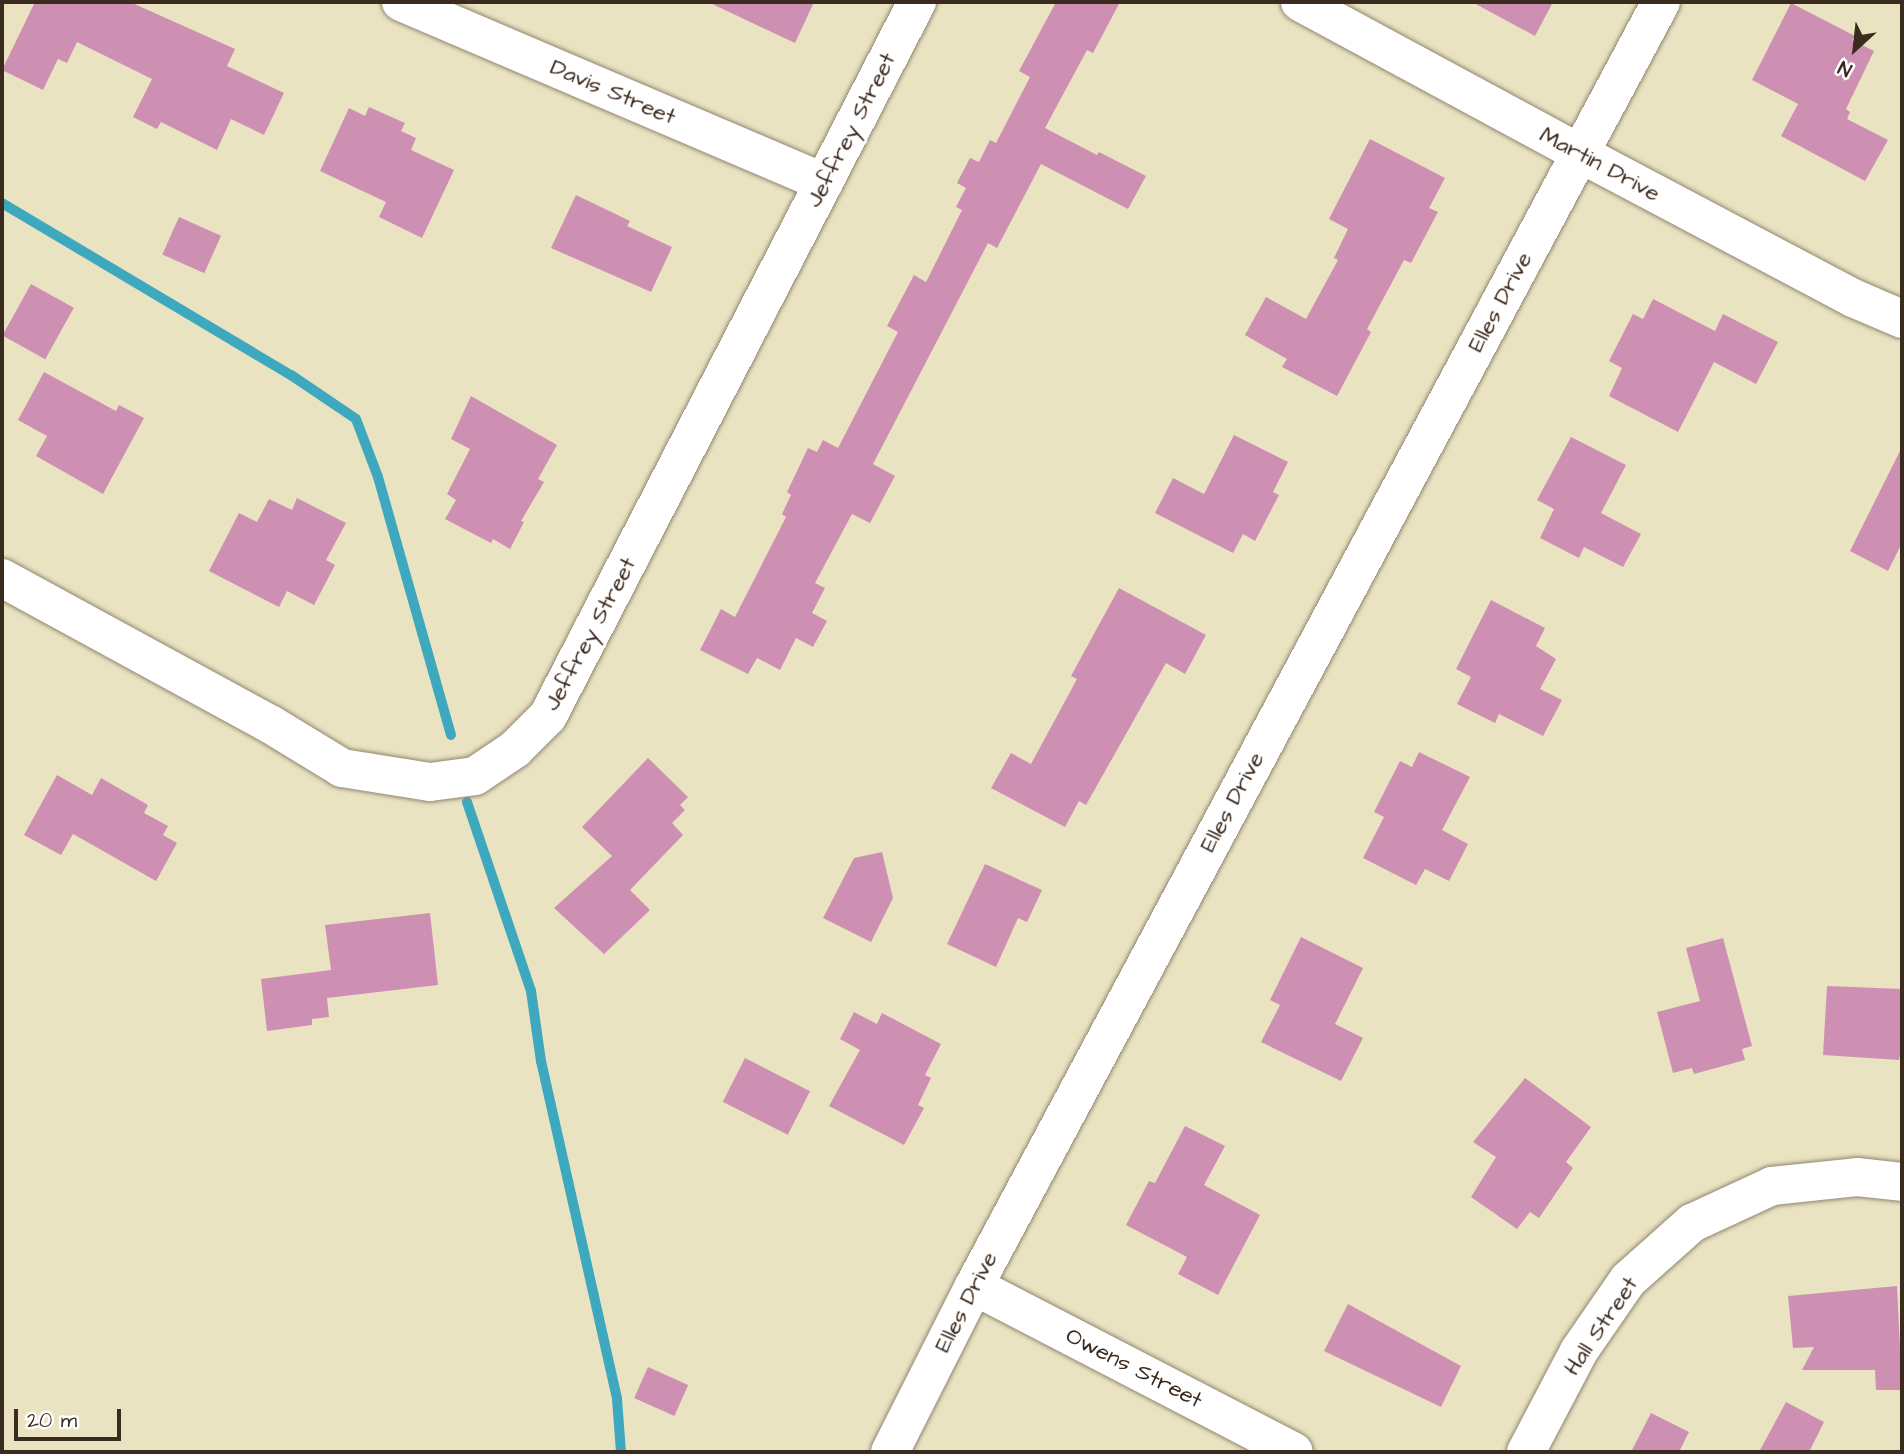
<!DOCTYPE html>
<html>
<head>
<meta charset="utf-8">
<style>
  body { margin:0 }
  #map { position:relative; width:1904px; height:1454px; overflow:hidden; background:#eae3c2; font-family:"Architects Daughter",sans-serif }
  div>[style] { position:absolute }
  .stream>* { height:10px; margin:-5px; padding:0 5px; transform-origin:5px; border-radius:5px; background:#3ea8be }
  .building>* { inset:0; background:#ce90b2; transform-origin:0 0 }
  .roads { filter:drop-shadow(0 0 2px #928670) drop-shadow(0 0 2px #928670) }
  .street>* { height:38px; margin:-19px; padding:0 19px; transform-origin:19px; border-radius:19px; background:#fff }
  span { translate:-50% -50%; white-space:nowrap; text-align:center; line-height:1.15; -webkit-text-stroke:6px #fff; paint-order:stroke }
  .street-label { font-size:23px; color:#3b2a1e }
  .frame { position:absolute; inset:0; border:4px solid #3b2a1e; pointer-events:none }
  .north { position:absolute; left:1820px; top:14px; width:70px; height:70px; -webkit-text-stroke:5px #fff; paint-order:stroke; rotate:207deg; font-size:19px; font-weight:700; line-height:28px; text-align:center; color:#3b2a1e }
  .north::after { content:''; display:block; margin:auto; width:24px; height:32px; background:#3b2a1e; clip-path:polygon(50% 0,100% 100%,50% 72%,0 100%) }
  .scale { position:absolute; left:14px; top:1409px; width:107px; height:32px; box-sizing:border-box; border:4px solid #3b2a1e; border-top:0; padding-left:9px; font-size:21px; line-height:24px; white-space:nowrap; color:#3b2a1e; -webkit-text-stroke:5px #fff; paint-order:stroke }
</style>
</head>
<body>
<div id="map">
  <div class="stream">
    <div style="left:2px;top:203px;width:336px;rotate:30.8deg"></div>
    <div style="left:291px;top:375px;width:78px;rotate:34.1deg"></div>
    <div style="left:356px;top:419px;width:62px;rotate:69.2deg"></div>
    <div style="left:378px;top:477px;width:268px;rotate:74.2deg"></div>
    <div style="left:467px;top:802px;width:200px;rotate:71.3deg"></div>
    <div style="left:531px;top:991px;width:71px;rotate:81.9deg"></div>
    <div style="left:541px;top:1061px;width:346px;rotate:77.3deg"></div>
    <div style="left:617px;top:1399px;width:53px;rotate:85.7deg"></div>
  </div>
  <div class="building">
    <div style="clip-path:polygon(35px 2px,130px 2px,235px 49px,227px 66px,284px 93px,264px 135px,231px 119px,217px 150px,161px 122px,157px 129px,133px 117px,152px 79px,77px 42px,67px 63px,58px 59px,43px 90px,2px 70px)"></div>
    <div style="clip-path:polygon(708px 2px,814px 2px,795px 43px)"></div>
    <div style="clip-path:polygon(1056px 2px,1120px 2px,1093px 53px,1087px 50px,1045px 128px,1097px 155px,1099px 152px,1146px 176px,1128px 209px,1041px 164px,997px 248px,988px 243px,873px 464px,895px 476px,870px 523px,852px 514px,815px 583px,825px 588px,812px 613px,827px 621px,813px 647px,796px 638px,780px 670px,757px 658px,748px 674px,700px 650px,721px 609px,735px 617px,786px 517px,782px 514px,791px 495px,787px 492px,808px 448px,817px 452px,823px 440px,838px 448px,898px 332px,887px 326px,914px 275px,926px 282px,962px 210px,956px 207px,966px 188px,957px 183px,970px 158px,979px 162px,990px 140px,996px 143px,1030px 77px,1019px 71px)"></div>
    <div style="clip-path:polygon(1472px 2px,1553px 2px,1535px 36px)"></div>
    <div style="clip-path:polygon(1791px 3px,1855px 36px,1852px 40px,1874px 51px,1846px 109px,1850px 112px,1847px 119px,1888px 140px,1865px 181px,1781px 136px,1798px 104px,1752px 80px)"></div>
    <div style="clip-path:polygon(369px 107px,405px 123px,401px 131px,416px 138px,411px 150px,454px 170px,422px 238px,379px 217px,386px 202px,320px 171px,349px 108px,365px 116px)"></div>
    <div style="clip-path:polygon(1370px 139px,1445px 178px,1429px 208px,1438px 212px,1411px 263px,1404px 260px,1367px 329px,1371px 332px,1337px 396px,1282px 367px,1287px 359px,1245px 335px,1266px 297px,1306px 319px,1338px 260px,1334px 258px,1348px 229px,1329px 219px)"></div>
    <div style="clip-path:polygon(576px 195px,630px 221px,627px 226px,672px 247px,651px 292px,551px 248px)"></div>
    <div style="left:179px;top:217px;width:46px;height:41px;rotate:24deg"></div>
    <div style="left:31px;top:284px;width:49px;height:59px;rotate:29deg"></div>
    <div style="clip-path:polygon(1653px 299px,1715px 331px,1723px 314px,1778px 342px,1756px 384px,1714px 362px,1678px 432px,1609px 396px,1622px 368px,1609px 361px,1633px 314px,1643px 319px)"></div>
    <div style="clip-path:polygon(44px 372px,116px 411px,119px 405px,144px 418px,103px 494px,36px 456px,47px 436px,18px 420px)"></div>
    <div style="clip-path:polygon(471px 396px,557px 445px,538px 479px,544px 482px,521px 521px,524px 522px,510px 549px,493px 539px,491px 543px,445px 519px,456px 500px,447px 494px,470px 449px,451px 439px)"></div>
    <div style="clip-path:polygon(1234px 435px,1288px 462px,1273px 492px,1279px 495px,1255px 541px,1243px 534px,1233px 553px,1155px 513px,1173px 478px,1204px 494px)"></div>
    <div style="clip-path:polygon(1571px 437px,1626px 465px,1601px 513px,1641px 534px,1623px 567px,1584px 547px,1579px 558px,1540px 538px,1554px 509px,1537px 500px)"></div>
    <div style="clip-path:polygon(1902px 447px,1902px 543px,1888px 571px,1850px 551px)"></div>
    <div style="clip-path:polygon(297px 498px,346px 523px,326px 560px,335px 565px,314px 605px,287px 591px,279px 607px,209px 571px,239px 513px,257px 522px,269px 499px,292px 510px)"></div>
    <div style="clip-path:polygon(1119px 588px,1206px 635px,1185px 674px,1166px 663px,1086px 805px,1079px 801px,1065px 827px,991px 788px,1011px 753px,1031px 764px,1077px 679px,1071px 676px)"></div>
    <div style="clip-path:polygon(1491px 600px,1545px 628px,1536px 646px,1556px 659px,1540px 689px,1562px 700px,1543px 736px,1499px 714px,1495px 723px,1457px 704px,1471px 677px,1456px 669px)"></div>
    <div style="clip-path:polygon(1419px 752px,1470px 777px,1442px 830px,1468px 844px,1449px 881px,1425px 869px,1416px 885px,1363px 858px,1384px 817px,1374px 812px,1400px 761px,1412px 767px)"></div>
    <div style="clip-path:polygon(648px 758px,688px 797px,680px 805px,685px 810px,672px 823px,683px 835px,630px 890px,650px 910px,604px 954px,554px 908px,612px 856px,582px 827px)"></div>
    <div style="clip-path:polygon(57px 775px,92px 795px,101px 778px,148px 805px,144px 813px,168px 826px,163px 835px,177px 843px,156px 881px,73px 834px,61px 855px,24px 835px)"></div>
    <div style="clip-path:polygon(882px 852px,893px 898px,871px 942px,823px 918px,854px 858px)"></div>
    <div style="clip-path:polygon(985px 864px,1042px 890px,1027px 922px,1018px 918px,996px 967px,947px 944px)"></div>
    <div style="clip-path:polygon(430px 913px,438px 985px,327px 998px,329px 1017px,312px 1019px,312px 1025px,267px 1031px,261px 979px,331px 970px,325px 925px)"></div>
    <div style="clip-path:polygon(1301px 937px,1363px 968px,1335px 1024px,1363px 1038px,1341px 1081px,1261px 1042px,1280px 1005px,1270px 1000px)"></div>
    <div style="clip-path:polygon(1723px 938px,1752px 1046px,1742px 1049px,1745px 1060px,1694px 1074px,1692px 1068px,1673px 1073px,1657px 1012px,1700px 1001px,1686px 948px)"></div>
    <div style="clip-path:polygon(1827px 986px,1902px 989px,1902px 1045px,1899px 1060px,1823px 1055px)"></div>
    <div style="clip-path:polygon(854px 1012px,877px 1024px,882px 1013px,941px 1044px,925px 1075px,931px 1078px,918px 1105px,924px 1108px,904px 1145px,829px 1106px,860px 1050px,840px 1039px)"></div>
    <div style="left:745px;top:1058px;width:73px;height:49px;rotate:27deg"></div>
    <div style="clip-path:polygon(1525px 1078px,1591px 1127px,1566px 1162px,1573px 1168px,1539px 1218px,1530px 1212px,1517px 1229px,1471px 1197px,1496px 1157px,1473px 1142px)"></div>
    <div style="clip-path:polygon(1185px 1126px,1225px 1146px,1204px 1185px,1260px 1215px,1218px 1295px,1178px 1274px,1187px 1257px,1126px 1225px,1149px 1181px,1155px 1183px)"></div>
    <div style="clip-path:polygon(1897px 1286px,1902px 1390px,1876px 1390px,1875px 1370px,1802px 1370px,1814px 1347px,1793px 1348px,1788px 1296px)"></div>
    <div style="clip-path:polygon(1348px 1304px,1461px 1366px,1441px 1407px,1324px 1351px)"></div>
    <div style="left:648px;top:1367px;width:44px;height:34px;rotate:24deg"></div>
    <div style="clip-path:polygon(1786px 1402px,1824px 1422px,1809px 1452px,1759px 1452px)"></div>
    <div style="clip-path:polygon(1651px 1413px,1689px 1432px,1679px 1452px,1631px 1452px)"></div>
  </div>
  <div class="roads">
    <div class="street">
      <div style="left:401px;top:2px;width:460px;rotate:23.1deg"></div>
      <div style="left:1300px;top:2px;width:317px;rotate:28.4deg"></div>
      <div style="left:1579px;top:153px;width:310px;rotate:27.9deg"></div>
      <div style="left:1853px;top:298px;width:53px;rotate:23.2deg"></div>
      <div style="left:2px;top:578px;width:305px;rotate:28.6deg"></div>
      <div style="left:270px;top:724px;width:84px;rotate:31.4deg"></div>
      <div style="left:342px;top:768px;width:89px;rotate:9deg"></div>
      <div style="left:430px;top:782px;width:45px;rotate:-7.6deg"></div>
      <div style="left:475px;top:776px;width:48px;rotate:-34deg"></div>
      <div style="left:515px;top:749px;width:47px;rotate:-45deg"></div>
      <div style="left:548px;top:716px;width:804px;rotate:-62.67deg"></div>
      <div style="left:974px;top:1286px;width:360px;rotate:27.4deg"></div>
      <div style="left:890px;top:1452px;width:186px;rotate:-63.2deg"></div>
      <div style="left:974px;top:1286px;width:1456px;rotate:-61.85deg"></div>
      <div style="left:1526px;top:1452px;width:114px;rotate:-62.3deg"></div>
      <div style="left:1579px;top:1351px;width:86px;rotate:-55.4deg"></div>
      <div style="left:1628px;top:1280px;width:86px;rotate:-41.7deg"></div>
      <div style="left:1692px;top:1223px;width:88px;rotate:-24.8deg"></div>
      <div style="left:1772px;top:1186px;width:85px;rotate:-6deg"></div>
      <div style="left:1857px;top:1177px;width:45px;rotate:6.3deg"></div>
    </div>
  </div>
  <div class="street-label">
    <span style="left:613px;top:92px;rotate:23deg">Davis Street</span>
    <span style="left:851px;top:130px;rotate:-63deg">Jeffrey Street</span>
    <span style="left:1600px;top:164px;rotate:28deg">Martin Drive</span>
    <span style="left:1500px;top:302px;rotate:-62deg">Elles Drive</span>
    <span style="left:590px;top:634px;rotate:-62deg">Jeffrey Street</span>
    <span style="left:1232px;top:802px;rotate:-62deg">Elles Drive</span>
    <span style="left:966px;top:1302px;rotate:-63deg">Elles Drive</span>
    <span style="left:1601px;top:1326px;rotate:-56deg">Hall Street</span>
    <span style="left:1134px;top:1368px;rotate:27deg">Owens Street</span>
  </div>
  <div class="frame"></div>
  <div class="north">N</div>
  <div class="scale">20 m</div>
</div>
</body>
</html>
